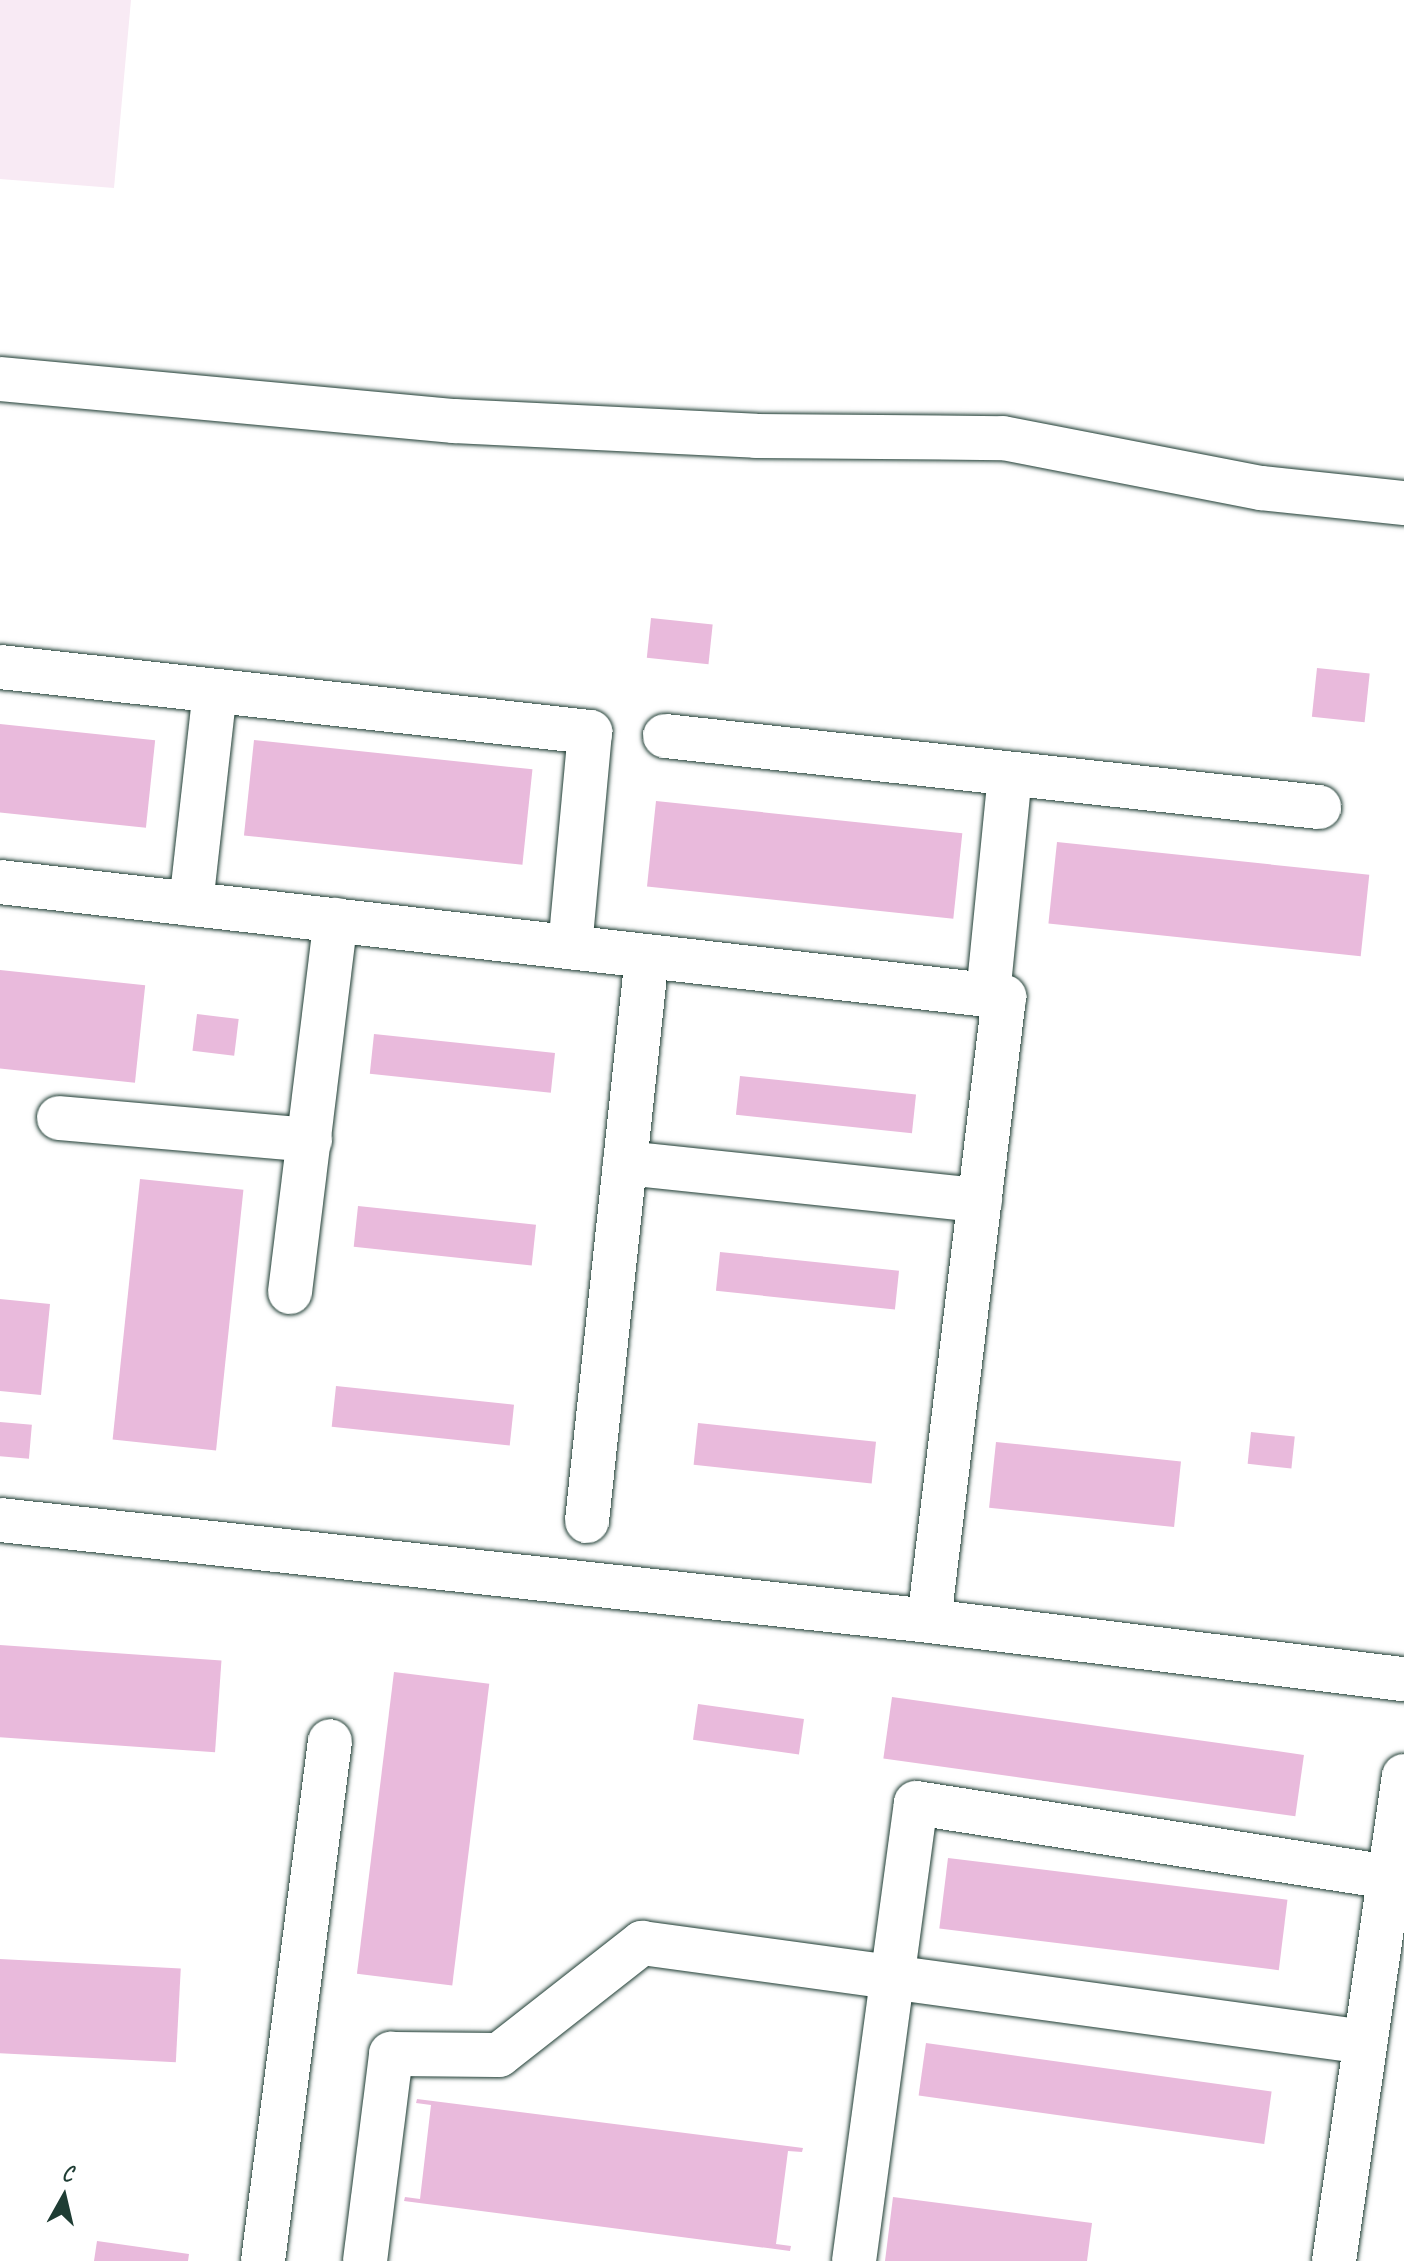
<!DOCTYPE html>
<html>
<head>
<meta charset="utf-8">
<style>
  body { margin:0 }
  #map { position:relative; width:1404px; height:2261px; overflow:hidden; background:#fff; font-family:Caveat,sans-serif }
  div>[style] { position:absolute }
  .built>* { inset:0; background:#f8eaf4 }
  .building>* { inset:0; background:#e9badc; transform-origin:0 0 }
  .roads { filter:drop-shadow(0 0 2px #1f3d34) drop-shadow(0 0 2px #1f3d34) }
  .minor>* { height:44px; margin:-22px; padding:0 22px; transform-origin:22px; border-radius:22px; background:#fff }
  span { translate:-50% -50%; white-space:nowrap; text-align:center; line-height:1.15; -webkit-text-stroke:6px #fff; paint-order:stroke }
  .north { position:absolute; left:24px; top:2157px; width:80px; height:80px; -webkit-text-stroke:6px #fff; paint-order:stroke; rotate:8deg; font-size:22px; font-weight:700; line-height:32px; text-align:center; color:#1f3d34 }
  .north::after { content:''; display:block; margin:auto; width:28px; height:36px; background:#1f3d34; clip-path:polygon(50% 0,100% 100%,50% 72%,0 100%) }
</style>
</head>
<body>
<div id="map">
  <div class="built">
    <div style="clip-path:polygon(0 0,131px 0,114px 188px,0 179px)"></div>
  </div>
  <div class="building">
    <div style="left:651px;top:618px;width:62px;height:40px;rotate:6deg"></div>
    <div style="left:1317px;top:668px;width:53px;height:49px;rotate:6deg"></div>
    <div style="left:0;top:724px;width:156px;height:88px;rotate:6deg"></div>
    <div style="left:254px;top:740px;width:280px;height:96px;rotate:6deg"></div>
    <div style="left:656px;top:801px;width:308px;height:86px;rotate:6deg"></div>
    <div style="left:1057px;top:842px;width:314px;height:82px;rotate:6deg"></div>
    <div style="left:0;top:970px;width:146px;height:98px;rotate:6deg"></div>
    <div style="left:197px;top:1014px;width:42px;height:37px;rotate:7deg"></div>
    <div style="left:374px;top:1034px;width:182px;height:40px;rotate:6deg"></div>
    <div style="left:740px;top:1076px;width:177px;height:39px;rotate:6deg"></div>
    <div style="left:140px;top:1179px;width:104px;height:262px;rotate:6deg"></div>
    <div style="left:358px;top:1206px;width:179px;height:41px;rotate:6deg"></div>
    <div style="left:720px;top:1252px;width:180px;height:39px;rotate:6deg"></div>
    <div style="clip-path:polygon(0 1299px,50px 1304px,41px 1395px,0 1391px)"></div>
    <div style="left:336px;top:1386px;width:179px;height:41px;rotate:6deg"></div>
    <div style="left:0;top:1422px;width:32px;height:34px;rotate:5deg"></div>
    <div style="left:698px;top:1423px;width:179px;height:42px;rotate:6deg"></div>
    <div style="left:1251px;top:1432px;width:44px;height:32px;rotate:6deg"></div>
    <div style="left:996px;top:1442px;width:186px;height:66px;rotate:6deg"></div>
    <div style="left:0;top:1645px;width:222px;height:92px;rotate:4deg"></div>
    <div style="left:394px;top:1672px;width:96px;height:304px;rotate:7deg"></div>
    <div style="left:892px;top:1697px;width:416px;height:62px;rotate:8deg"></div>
    <div style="left:698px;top:1704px;width:107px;height:36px;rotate:8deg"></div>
    <div style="left:948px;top:1858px;width:342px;height:71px;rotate:7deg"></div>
    <div style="left:0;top:1959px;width:181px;height:94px;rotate:3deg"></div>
    <div style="left:926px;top:2043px;width:349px;height:53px;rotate:8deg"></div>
    <div style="clip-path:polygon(417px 2099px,803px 2148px,802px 2152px,788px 2151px,776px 2244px,791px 2246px,790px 2251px,404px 2201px,405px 2197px,420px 2199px,431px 2105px,416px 2103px)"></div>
    <div style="clip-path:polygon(893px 2197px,1092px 2223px,1087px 2261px,885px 2261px)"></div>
    <div style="clip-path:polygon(97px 2241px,189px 2254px,188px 2261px,94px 2261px)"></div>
  </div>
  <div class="roads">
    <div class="minor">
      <div style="left:0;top:379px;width:456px;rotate:5.3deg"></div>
      <div style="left:454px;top:421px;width:302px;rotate:2.8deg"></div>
      <div style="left:756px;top:436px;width:247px;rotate:0.5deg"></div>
      <div style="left:1003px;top:438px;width:263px;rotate:11deg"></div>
      <div style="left:1261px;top:488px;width:144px;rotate:6deg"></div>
      <div style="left:0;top:667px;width:594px;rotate:6.29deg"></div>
      <div style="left:590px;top:732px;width:216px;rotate:95.3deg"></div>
      <div style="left:665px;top:736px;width:658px;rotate:6.2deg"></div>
      <div style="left:0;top:882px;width:1011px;rotate:6.53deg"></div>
      <div style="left:1004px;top:997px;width:628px;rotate:96.85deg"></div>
      <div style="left:929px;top:1621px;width:479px;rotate:7deg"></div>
      <div style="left:191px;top:904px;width:214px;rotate:-83.6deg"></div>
      <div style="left:988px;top:995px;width:222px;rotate:-84.3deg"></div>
      <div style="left:59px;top:1118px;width:252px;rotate:5deg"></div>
      <div style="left:625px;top:1163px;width:357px;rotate:6deg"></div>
      <div style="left:290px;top:1292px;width:375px;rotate:-83deg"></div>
      <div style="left:0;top:1520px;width:934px;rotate:6.2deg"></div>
      <div style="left:587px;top:1521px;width:568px;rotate:-83.94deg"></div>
      <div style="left:263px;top:2261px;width:524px;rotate:-82.66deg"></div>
      <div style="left:365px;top:2261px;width:209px;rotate:-82.8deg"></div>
      <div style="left:391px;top:2054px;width:108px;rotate:0.5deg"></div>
      <div style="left:499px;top:2055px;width:182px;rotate:-38.1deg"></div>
      <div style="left:642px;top:1943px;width:730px;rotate:7.8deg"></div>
      <div style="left:854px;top:2261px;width:462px;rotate:-82.3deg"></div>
      <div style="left:916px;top:1803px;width:480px;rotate:8.9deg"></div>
      <div style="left:1334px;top:2261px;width:490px;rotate:-81.8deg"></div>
    </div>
  </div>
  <div class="north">С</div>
</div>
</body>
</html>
